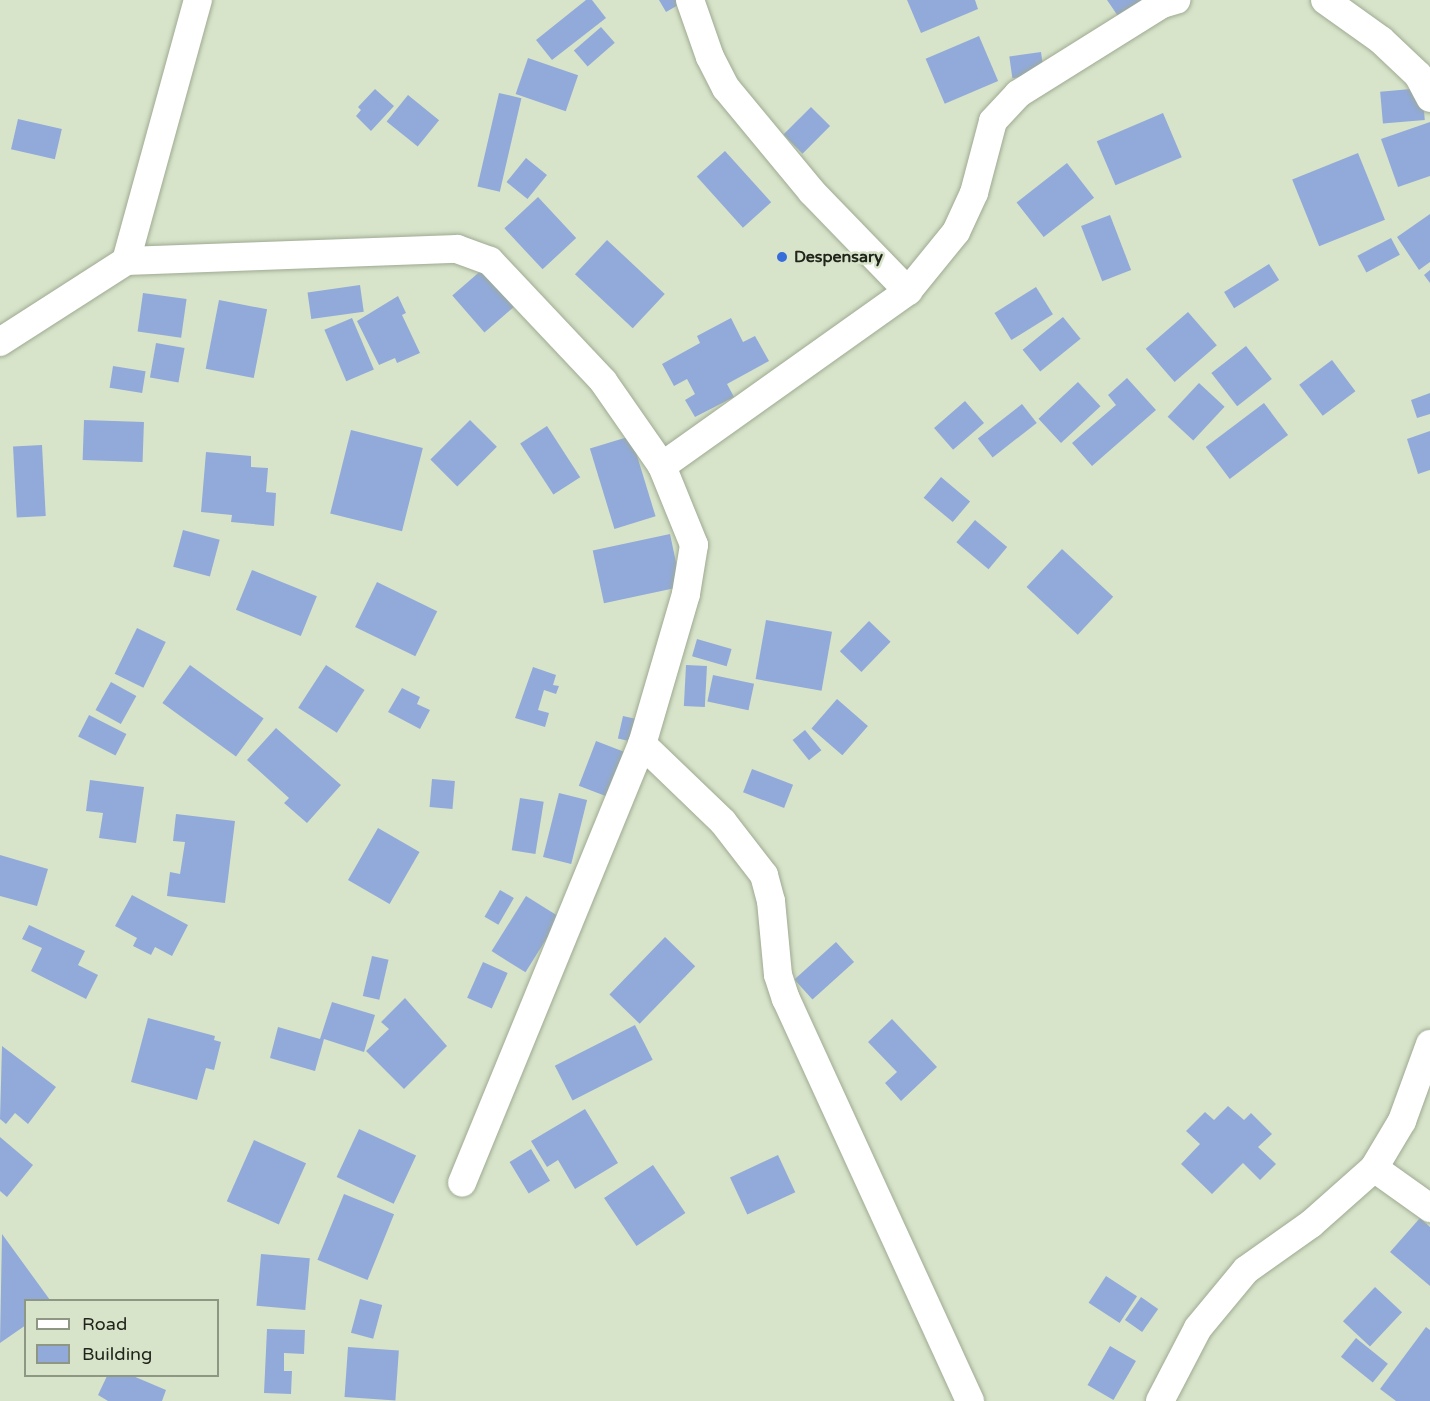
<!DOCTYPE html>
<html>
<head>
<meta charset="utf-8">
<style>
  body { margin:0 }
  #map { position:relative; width:1430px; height:1401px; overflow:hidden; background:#d8e4ca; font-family:"Varela Round",sans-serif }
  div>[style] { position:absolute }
  .building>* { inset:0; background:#92aad9; transform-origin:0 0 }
  .roads { filter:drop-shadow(0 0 2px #9eaa92) drop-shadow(0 0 2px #9eaa92) }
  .street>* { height:28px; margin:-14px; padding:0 14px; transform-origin:14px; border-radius:14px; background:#fff }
  .dots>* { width:16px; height:16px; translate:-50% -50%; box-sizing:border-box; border:3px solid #d8e4ca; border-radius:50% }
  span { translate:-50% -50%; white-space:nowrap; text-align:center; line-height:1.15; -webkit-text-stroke:5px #d8e4ca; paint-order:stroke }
  .poi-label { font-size:16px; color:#20241b; font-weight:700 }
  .left { translate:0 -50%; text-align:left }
  .legend { position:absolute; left:24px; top:1299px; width:195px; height:78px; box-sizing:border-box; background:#d8e4ca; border:2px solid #8e9784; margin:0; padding:8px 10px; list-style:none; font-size:18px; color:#20241b }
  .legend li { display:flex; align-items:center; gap:12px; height:30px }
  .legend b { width:30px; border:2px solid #8e9784 }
</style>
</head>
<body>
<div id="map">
  <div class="building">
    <div style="clip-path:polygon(586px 0,592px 0,606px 18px,552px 60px,536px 40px)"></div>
    <div style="clip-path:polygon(659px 0,677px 0,680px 4px,666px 12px)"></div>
    <div style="clip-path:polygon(907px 0,975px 0,978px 9px,921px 33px)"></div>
    <div style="clip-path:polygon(1107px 0,1147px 0,1120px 19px)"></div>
    <div style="left:601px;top:27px;width:21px;height:36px;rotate:49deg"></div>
    <div style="left:979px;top:36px;width:49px;height:58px;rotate:67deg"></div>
    <div style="left:1041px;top:52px;width:22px;height:32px;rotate:82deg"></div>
    <div style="left:528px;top:58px;width:53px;height:38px;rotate:19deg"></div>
    <div style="left:1422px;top:88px;width:32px;height:42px;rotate:85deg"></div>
    <div style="clip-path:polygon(375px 89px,394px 106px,371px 131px,356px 116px,361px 110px,358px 107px)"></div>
    <div style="left:499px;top:93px;width:23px;height:96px;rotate:13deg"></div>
    <div style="left:408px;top:95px;width:40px;height:34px;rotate:39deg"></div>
    <div style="left:811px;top:107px;width:27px;height:39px;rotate:45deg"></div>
    <div style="left:1163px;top:113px;width:48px;height:72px;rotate:67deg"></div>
    <div style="left:18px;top:119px;width:45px;height:31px;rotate:13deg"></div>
    <div style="clip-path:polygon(1430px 122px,1430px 176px,1398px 187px,1381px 139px)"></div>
    <div style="left:725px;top:151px;width:69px;height:38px;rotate:48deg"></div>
    <div style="left:1358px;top:153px;width:72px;height:71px;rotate:68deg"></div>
    <div style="left:526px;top:158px;width:27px;height:31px;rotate:39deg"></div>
    <div style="left:1067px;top:163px;width:44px;height:64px;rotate:52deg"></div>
    <div style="left:538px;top:197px;width:56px;height:46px;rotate:47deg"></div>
    <div style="clip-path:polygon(1430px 214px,1430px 262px,1419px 270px,1397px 237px)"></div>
    <div style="left:1110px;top:215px;width:59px;height:31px;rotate:69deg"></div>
    <div style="left:1391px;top:238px;width:19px;height:38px;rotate:62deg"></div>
    <div style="left:607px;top:240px;width:79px;height:47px;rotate:43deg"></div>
    <div style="left:1269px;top:264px;width:19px;height:53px;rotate:58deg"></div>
    <div style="left:484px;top:268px;width:49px;height:42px;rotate:49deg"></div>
    <div style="clip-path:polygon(1430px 270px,1430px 283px,1424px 275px)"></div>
    <div style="left:360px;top:285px;width:27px;height:53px;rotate:82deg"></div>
    <div style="left:1036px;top:287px;width:32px;height:49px;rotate:58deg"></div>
    <div style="left:143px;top:293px;width:44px;height:39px;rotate:8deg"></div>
    <div style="clip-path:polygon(398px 296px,406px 313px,402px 315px,420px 353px,397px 363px,395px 358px,379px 365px,357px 321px)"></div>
    <div style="left:219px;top:300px;width:49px;height:70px;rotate:11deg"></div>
    <div style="left:1188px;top:312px;width:44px;height:56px;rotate:49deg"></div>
    <div style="left:1063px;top:317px;width:28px;height:52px;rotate:51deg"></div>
    <div style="left:352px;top:318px;width:56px;height:30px;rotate:67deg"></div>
    <div style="clip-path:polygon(731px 318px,743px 342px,755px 336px,769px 361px,727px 384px,734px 397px,695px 417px,685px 400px,695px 394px,687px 379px,674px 386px,662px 364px,700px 343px,697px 336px)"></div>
    <div style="left:156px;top:343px;width:29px;height:35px;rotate:10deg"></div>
    <div style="left:1246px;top:346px;width:42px;height:44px;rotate:52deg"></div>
    <div style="left:1332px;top:360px;width:39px;height:41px;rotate:53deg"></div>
    <div style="left:113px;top:366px;width:33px;height:22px;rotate:9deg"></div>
    <div style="clip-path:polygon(1127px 378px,1156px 410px,1092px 466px,1072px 443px,1116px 405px,1108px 395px)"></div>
    <div style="left:1078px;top:382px;width:33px;height:54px;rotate:47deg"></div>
    <div style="left:1199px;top:383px;width:35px;height:46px;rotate:43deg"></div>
    <div style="clip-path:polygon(1430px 393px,1430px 414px,1417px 418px,1411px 400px)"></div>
    <div style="left:965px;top:401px;width:29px;height:41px;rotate:49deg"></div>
    <div style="left:1264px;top:403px;width:40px;height:73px;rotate:53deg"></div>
    <div style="left:1022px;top:404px;width:24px;height:56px;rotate:52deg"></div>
    <div style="left:84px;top:420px;width:60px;height:40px;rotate:2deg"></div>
    <div style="left:470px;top:420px;width:38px;height:56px;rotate:45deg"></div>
    <div style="left:547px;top:426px;width:61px;height:32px;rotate:57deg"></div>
    <div style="left:351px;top:430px;width:74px;height:86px;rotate:14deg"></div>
    <div style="clip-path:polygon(1430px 431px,1430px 470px,1418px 474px,1407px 439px)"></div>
    <div style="left:631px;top:436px;width:84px;height:43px;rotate:73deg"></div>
    <div style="left:42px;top:445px;width:71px;height:29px;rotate:87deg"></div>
    <div style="clip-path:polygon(206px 452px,251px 456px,251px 467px,268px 468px,266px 492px,276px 493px,274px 526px,231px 522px,232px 515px,201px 512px)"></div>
    <div style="left:941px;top:477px;width:38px;height:27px;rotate:40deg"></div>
    <div style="left:975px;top:520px;width:42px;height:29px;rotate:40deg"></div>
    <div style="left:183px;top:530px;width:38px;height:38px;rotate:15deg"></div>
    <div style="left:670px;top:534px;width:54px;height:79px;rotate:78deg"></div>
    <div style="left:1062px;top:549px;width:70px;height:52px;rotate:43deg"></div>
    <div style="left:252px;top:570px;width:70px;height:43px;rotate:22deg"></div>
    <div style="left:377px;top:582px;width:67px;height:50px;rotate:26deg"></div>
    <div style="left:766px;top:620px;width:67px;height:60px;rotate:10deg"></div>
    <div style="left:869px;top:621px;width:30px;height:42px;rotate:44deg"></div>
    <div style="left:137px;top:628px;width:32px;height:51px;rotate:26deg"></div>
    <div style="left:697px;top:639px;width:36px;height:18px;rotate:16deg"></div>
    <div style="left:190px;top:665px;width:91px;height:47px;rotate:36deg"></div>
    <div style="left:326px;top:665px;width:46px;height:51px;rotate:33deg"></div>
    <div style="left:686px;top:665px;width:21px;height:41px;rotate:3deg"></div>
    <div style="clip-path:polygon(533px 667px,556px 675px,553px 685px,559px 686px,556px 694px,544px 690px,538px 710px,549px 713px,545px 727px,515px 718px)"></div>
    <div style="left:713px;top:675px;width:42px;height:27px;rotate:12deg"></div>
    <div style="left:111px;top:682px;width:29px;height:32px;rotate:29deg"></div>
    <div style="clip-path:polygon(402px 688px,420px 697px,417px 704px,430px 710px,420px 729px,388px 712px)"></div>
    <div style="left:837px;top:699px;width:41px;height:39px;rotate:41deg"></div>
    <div style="left:89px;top:715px;width:42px;height:24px;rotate:27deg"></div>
    <div style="left:623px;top:716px;width:18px;height:23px;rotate:13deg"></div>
    <div style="clip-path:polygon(276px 728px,341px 785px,307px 823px,284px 803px,289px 798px,247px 760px)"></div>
    <div style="left:805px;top:730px;width:26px;height:16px;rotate:51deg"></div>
    <div style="left:596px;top:741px;width:39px;height:48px;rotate:21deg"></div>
    <div style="left:752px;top:769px;width:44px;height:25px;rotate:21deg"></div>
    <div style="left:432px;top:779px;width:23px;height:28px;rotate:5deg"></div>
    <div style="clip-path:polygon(90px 780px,144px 787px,136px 843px,99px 838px,103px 813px,86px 811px)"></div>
    <div style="left:559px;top:793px;width:29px;height:66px;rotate:14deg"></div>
    <div style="left:520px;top:798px;width:24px;height:53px;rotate:9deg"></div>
    <div style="clip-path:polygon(176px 814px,235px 821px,225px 903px,167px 896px,170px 872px,180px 874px,185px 842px,173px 841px)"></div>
    <div style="left:378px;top:828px;width:48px;height:60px;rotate:30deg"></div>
    <div style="clip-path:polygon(0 855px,48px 869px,37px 906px,0 896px)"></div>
    <div style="left:500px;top:890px;width:16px;height:31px;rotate:30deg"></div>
    <div style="clip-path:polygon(132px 895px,188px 925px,172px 956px,155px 947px,151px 955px,133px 946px,137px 938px,115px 926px)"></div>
    <div style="left:526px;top:896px;width:40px;height:65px;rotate:32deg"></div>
    <div style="clip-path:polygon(29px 925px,85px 951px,78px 965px,98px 975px,86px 999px,31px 971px,42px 948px,22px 939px)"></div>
    <div style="left:665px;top:937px;width:42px;height:80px;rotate:44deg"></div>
    <div style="left:836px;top:942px;width:27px;height:56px;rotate:48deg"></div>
    <div style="left:372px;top:956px;width:17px;height:41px;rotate:13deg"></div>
    <div style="left:483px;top:962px;width:27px;height:39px;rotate:24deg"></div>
    <div style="clip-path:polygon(405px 998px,447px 1046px,404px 1089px,366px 1051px,389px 1029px,381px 1022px)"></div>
    <div style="clip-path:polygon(332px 1002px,375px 1015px,364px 1052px,324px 1039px,315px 1071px,270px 1058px,278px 1027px,320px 1039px)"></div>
    <div style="clip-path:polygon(148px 1018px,215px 1036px,214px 1040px,221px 1042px,214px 1070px,206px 1068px,197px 1100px,131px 1082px)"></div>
    <div style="clip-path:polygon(892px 1019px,937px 1067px,901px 1101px,885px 1083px,897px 1072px,868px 1042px)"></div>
    <div style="left:635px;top:1025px;width:39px;height:90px;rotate:63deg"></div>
    <div style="clip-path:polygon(2px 1046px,56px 1087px,28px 1124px,15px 1113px,6px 1124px,0 1119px)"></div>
    <div style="clip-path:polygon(1228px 1106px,1244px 1120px,1251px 1113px,1272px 1134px,1258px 1147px,1276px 1164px,1260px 1180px,1243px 1163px,1212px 1194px,1181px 1164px,1200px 1144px,1186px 1131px,1205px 1112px,1214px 1120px)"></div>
    <div style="clip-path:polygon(585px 1109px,618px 1163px,575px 1189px,558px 1160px,547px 1167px,531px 1141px)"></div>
    <div style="left:359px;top:1129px;width:63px;height:53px;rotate:25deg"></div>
    <div style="clip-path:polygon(0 1137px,33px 1165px,7px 1197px,0 1191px)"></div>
    <div style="left:254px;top:1140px;width:57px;height:67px;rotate:24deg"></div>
    <div style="left:531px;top:1149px;width:37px;height:25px;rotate:59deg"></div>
    <div style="left:778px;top:1155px;width:41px;height:53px;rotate:65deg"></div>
    <div style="left:653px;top:1165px;width:58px;height:59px;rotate:56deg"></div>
    <div style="left:344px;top:1194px;width:54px;height:71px;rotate:22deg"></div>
    <div style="clip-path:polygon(1420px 1218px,1430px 1227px,1430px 1286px,1390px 1252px)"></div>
    <div style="clip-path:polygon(2px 1234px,50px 1300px,26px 1300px,26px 1325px,0 1343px)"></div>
    <div style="left:261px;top:1254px;width:49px;height:52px;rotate:5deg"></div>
    <div style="left:1106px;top:1276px;width:37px;height:32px;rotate:33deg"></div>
    <div style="left:1375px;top:1287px;width:37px;height:47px;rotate:43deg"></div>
    <div style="left:1141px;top:1297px;width:21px;height:28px;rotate:35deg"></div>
    <div style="left:360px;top:1299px;width:23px;height:35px;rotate:15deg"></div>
    <div style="clip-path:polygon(1426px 1327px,1430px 1330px,1430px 1401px,1396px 1401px,1380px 1389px)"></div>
    <div style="clip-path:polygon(267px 1329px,305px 1330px,304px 1354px,284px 1353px,284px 1371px,292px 1371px,291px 1394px,264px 1393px)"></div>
    <div style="left:1356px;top:1338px;width:41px;height:24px;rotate:39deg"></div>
    <div style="left:1110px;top:1346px;width:30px;height:45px;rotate:30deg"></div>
    <div style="left:348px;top:1347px;width:51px;height:50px;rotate:4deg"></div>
    <div style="clip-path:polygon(107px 1376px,133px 1376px,166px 1390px,162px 1401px,108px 1401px,98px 1395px)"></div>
  </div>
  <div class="roads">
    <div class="street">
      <div style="left:690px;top:0;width:60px;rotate:70.7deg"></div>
      <div style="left:710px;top:57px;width:35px;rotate:63deg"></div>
      <div style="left:726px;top:88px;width:135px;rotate:50.4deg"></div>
      <div style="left:812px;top:192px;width:138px;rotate:45.9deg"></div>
      <div style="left:1325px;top:0;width:69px;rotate:35.5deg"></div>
      <div style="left:1381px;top:40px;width:51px;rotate:43.4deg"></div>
      <div style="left:1418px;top:75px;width:26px;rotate:62deg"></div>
      <div style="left:126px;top:261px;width:271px;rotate:-74.6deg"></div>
      <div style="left:0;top:342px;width:150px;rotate:-32.7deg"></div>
      <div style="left:126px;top:261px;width:331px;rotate:-2.1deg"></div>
      <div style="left:457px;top:249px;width:35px;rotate:20deg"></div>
      <div style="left:490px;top:261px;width:165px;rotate:46.7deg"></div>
      <div style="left:603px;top:381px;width:103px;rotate:55.2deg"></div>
      <div style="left:662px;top:466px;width:85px;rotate:67.9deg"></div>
      <div style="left:694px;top:545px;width:50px;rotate:99.3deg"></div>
      <div style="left:686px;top:594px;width:156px;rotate:106.3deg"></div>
      <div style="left:642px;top:744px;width:474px;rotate:112.3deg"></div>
      <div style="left:662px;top:466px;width:302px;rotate:-35.4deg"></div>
      <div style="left:908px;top:291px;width:76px;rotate:-50.9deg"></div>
      <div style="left:956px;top:232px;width:43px;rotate:-65.2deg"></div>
      <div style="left:974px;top:193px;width:74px;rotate:-75.2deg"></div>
      <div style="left:993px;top:121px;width:37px;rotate:-47deg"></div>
      <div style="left:1018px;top:94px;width:170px;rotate:-32deg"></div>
      <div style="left:1162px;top:4px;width:15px;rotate:-16deg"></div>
      <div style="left:642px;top:744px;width:112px;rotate:43.9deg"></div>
      <div style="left:723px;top:822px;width:67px;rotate:52.3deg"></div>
      <div style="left:764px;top:875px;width:27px;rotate:75deg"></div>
      <div style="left:771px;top:901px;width:74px;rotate:84.6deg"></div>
      <div style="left:778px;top:975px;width:25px;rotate:72deg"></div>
      <div style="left:786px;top:999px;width:442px;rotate:65.4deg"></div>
      <div style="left:1374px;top:1168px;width:69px;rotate:35.5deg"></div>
      <div style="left:1160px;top:1401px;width:82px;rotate:-62.5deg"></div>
      <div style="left:1198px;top:1328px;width:75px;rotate:-50.4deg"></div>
      <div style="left:1246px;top:1270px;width:80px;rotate:-35.3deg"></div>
      <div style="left:1311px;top:1224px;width:84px;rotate:-41.6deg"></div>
      <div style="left:1374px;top:1168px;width:55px;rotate:-59.2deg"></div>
      <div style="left:1402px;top:1121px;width:82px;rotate:-70deg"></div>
    </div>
  </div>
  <div class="dots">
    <div style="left:782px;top:257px;background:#376cdb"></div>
  </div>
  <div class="poi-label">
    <span class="left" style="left:794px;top:257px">Despensary</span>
  </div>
  <ul class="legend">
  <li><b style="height:8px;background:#fff"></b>Road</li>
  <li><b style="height:16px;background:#92aad9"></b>Building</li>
  </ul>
</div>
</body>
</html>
